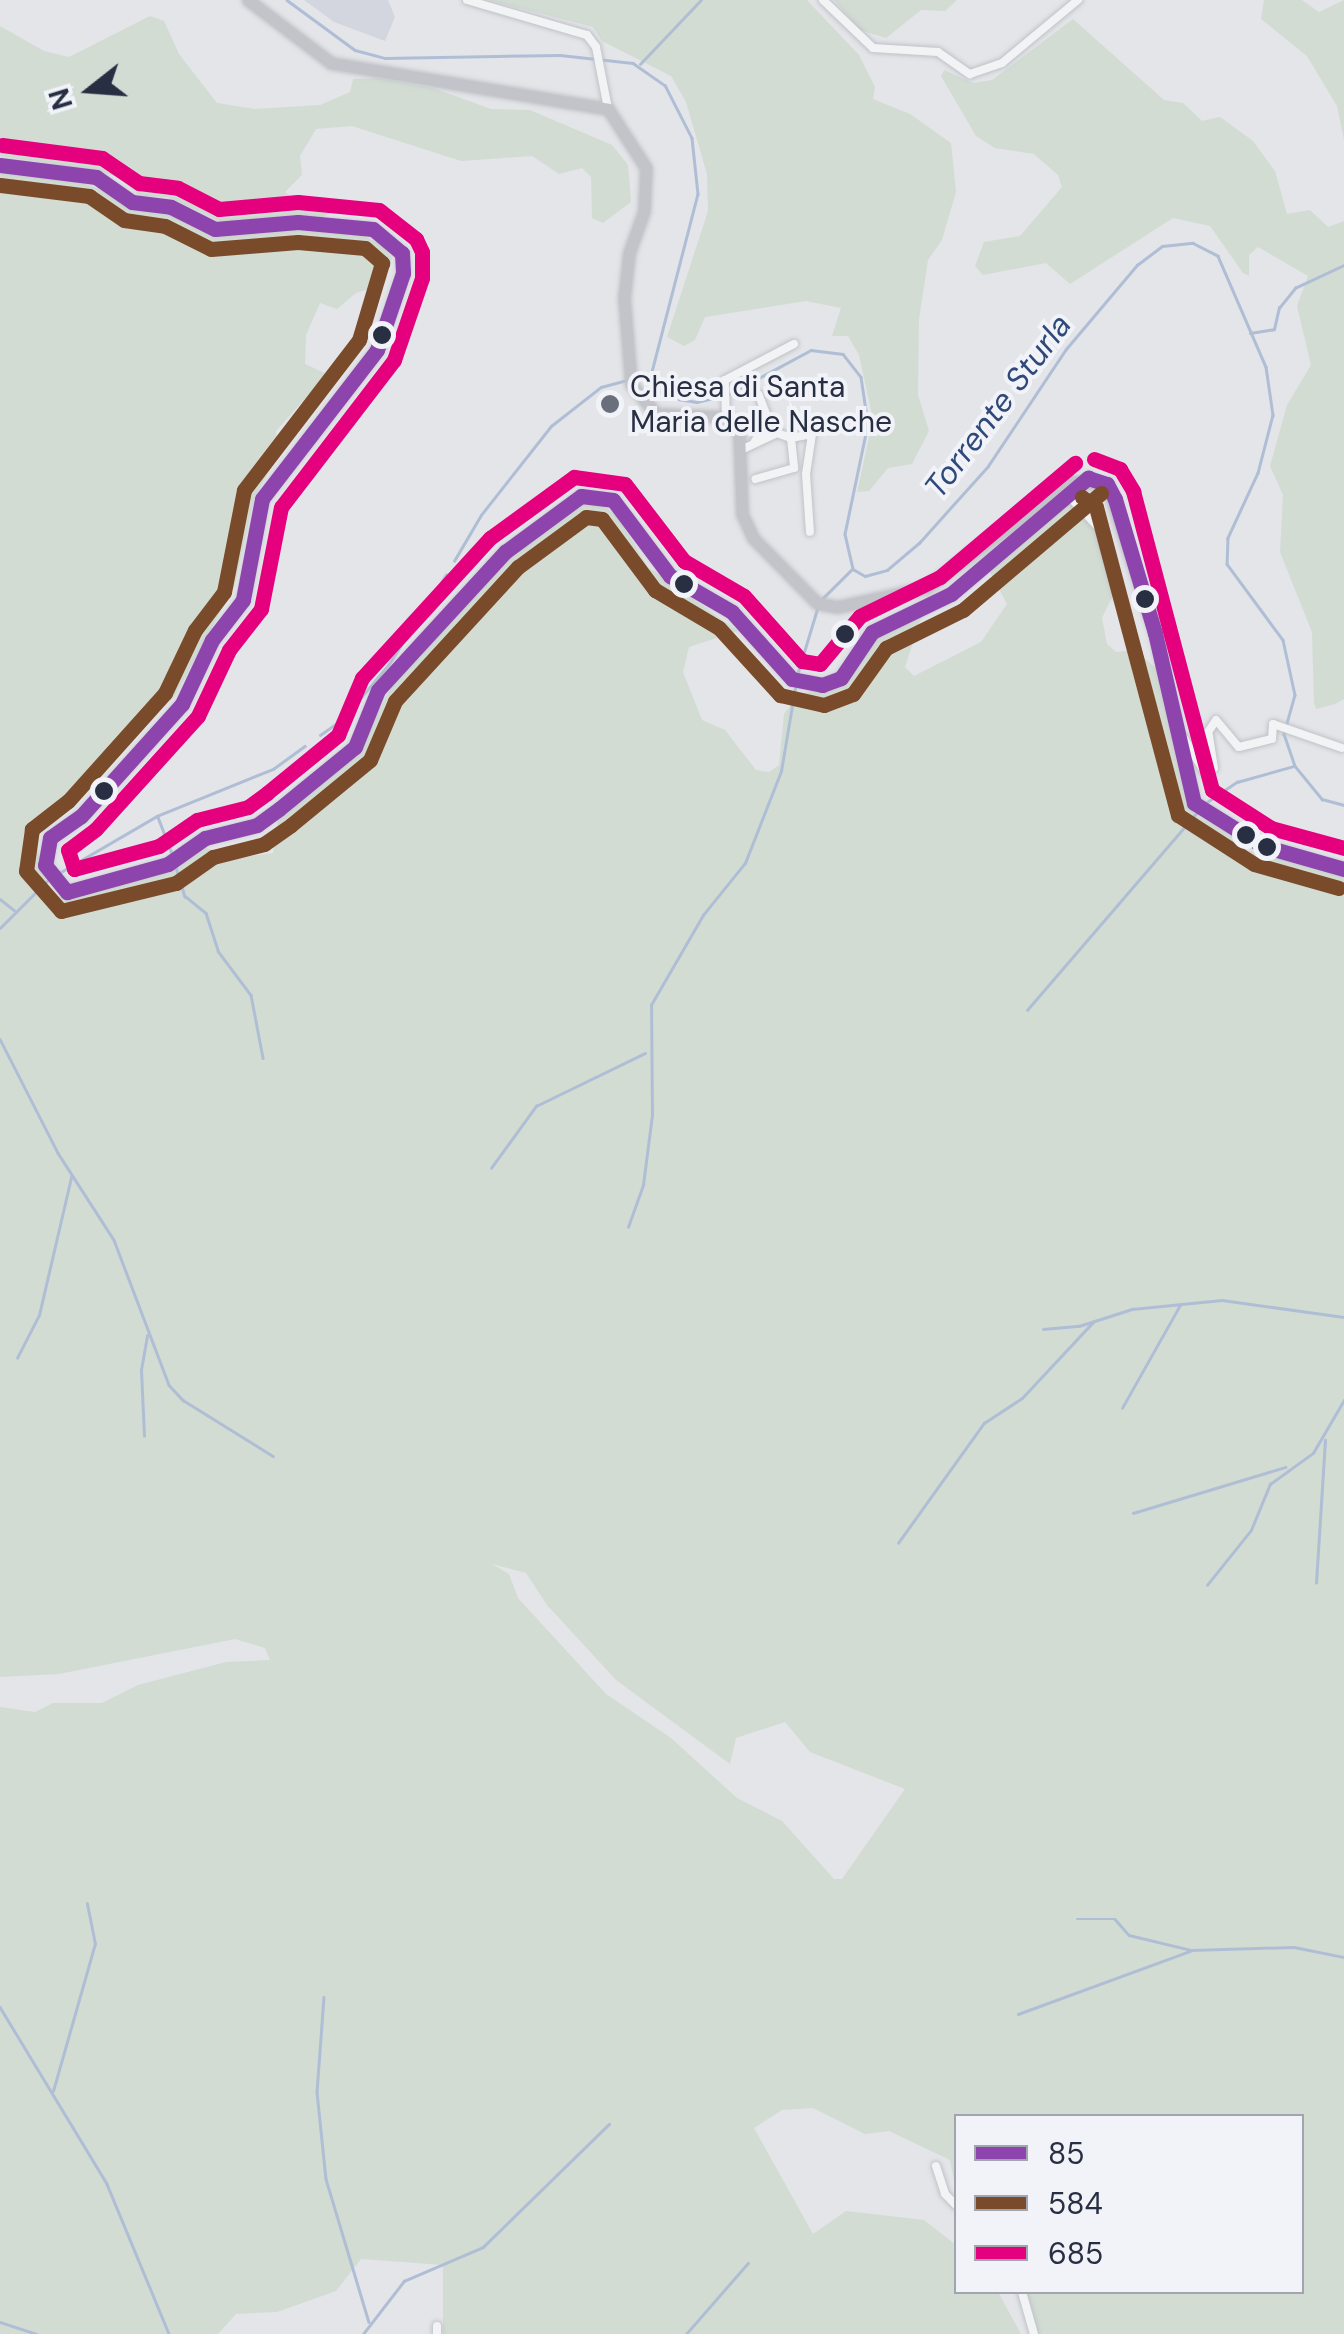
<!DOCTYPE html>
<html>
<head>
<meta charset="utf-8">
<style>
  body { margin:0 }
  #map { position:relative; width:1344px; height:2334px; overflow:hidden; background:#e3e5e9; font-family:"DM Sans",sans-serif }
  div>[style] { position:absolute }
  .built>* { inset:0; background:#d3d6de }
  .green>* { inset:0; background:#d2dcd3 }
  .stream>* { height:2.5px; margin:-1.25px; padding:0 1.25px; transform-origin:1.25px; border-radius:1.25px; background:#b0bed5 }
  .roads { filter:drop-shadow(0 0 2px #c0c2c7) drop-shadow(0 0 2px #c0c2c7) }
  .street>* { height:8px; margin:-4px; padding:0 4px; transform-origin:4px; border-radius:4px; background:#f2f3f5 }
  .secondary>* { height:11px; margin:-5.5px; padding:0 5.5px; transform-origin:5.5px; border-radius:5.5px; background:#c3c4ca }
  .bus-1>* { height:15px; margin:-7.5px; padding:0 7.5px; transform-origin:7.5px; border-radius:7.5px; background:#8e44ad }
  .bus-2>* { height:15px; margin:-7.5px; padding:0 7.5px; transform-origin:7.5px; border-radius:7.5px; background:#7a4b2a }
  .bus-3>* { height:15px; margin:-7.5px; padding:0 7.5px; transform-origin:7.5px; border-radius:7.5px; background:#e5007d }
  .dots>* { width:28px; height:28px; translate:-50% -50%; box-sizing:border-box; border:5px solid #f1f3f8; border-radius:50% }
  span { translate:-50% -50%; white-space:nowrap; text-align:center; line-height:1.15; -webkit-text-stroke:8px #f1f3f8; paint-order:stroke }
  .poi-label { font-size:30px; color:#282f43 }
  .left { translate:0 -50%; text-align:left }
  .water-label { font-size:32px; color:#2f497a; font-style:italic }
  .legend { position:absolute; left:954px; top:2114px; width:350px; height:180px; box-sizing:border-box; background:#f1f3f8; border:2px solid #a1a5b0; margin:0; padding:12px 18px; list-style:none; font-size:30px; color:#282f43 }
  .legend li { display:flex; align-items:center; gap:20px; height:50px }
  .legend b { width:50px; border:2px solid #a1a5b0 }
  .north { position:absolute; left:40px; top:40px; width:100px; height:100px; -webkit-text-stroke:8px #f1f3f8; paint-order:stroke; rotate:253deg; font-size:28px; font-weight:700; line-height:40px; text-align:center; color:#282f43 }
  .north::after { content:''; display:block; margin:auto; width:35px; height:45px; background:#282f43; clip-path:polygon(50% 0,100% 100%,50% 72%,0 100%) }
</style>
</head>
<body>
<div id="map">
  <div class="built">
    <div style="clip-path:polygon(304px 0,388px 0,395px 17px,385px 41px,334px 22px)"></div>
  </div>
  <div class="green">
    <div style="clip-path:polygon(487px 0,807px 0,859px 55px,875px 87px,873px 99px,910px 114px,951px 143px,956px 192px,942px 240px,928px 260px,919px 319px,918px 395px,929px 431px,912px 464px,888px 468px,869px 491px,857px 492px,873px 419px,859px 355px,848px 336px,832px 336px,841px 308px,806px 301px,705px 317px,695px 340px,684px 346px,667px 337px,708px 211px,707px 174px,686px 102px,671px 76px,602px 41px,593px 27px)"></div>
    <div style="clip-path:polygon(834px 0,957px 0,945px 11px,921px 10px,886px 38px,860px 30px)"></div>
    <div style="clip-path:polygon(1264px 0,1302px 0,1319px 12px,1344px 0,1344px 140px,1337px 106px,1307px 56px,1261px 19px)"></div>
    <div style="clip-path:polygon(150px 16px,164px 21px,179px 54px,217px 103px,255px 109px,320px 105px,350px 92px,353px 79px,378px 78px,433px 88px,491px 109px,530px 110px,612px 145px,628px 165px,631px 202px,603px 223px,592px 218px,591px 177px,582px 168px,559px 174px,532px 156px,461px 161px,352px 126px,316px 129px,300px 156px,302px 175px,285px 192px,294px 200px,343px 208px,317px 219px,293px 215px,226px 224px,168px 197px,140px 196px,118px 177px,94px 170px,0 156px,0 26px,44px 51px,69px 57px)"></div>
    <div style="clip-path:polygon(1073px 19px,1164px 100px,1183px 103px,1202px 121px,1220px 117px,1253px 141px,1275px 171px,1287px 214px,1310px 210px,1328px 227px,1344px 221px,1344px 699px,1335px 704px,1316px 709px,1314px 703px,1312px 632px,1280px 552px,1283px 495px,1270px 466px,1287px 405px,1311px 365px,1297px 306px,1308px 276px,1258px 247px,1249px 255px,1249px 276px,1243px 273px,1210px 226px,1173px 218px,1070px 284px,1046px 263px,983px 275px,975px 266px,984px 242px,1020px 236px,1062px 187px,1058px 175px,1034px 154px,995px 148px,976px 136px,941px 76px,944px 70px,973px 83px,992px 80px)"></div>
    <div style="clip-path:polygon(evenodd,0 171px,80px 182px,226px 236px,295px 229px,357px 233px,382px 245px,392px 258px,385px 284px,356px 293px,337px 309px,320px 303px,306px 335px,305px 364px,327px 374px,276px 431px,278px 455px,254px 498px,235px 585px,175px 696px,34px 836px,50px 895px,70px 898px,180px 866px,200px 846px,236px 858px,273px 853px,278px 817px,356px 755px,393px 684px,499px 568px,579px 504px,597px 501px,617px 516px,648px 567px,738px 631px,689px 647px,683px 672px,702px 720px,725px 730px,756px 770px,769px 772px,779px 765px,784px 714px,799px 694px,839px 685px,870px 641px,889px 628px,922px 615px,905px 667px,914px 676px,981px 642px,1007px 604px,989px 570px,1071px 501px,1094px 529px,1106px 563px,1113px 595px,1102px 618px,1107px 644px,1116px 652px,1135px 650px,1156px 668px,1186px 802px,1197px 816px,1247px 843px,1246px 850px,1344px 874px,1344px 2334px,1038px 2334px,1027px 2292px,1302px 2292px,1302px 2116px,956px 2116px,956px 2191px,950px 2160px,889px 2131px,865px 2134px,813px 2108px,782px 2110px,754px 2128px,813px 2234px,846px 2211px,924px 2220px,956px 2245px,956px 2292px,998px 2292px,1021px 2334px,443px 2334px,443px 2265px,361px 2259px,336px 2291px,277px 2312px,236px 2314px,218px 2334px,0 2334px,0 1707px,35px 1712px,53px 1703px,102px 1703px,138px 1685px,226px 1662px,270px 1660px,265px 1648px,235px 1639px,59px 1674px,0 1677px,0 171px,492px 1564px,526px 1573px,547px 1605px,616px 1680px,730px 1764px,736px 1738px,785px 1722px,810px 1752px,905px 1789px,842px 1879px,834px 1879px,782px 1821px,737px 1798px,671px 1738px,606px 1694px,518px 1598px,509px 1574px,492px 1564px)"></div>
  </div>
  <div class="stream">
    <div style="left:287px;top:0;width:84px;rotate:36.3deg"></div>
    <div style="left:355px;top:50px;width:31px;rotate:15deg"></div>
    <div style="left:385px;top:58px;width:175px;rotate:-1deg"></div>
    <div style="left:560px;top:55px;width:73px;rotate:6.3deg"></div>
    <div style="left:633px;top:63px;width:39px;rotate:35deg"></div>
    <div style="left:665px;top:85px;width:59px;rotate:63deg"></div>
    <div style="left:692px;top:138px;width:56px;rotate:83.9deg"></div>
    <div style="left:698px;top:194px;width:191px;rotate:104.5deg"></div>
    <div style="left:650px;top:379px;width:23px;rotate:50deg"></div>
    <div style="left:665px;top:397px;width:32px;rotate:9deg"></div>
    <div style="left:697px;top:402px;width:25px;rotate:-14deg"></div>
    <div style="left:640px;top:64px;width:88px;rotate:-46.4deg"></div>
    <div style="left:1250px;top:333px;width:24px;rotate:-9deg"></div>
    <div style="left:1274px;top:329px;width:22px;rotate:-77deg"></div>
    <div style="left:1279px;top:308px;width:26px;rotate:-51deg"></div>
    <div style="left:1295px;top:288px;width:54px;rotate:-25.1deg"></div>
    <div style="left:729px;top:394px;width:93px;rotate:-28.2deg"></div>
    <div style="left:811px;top:350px;width:32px;rotate:7deg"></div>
    <div style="left:843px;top:354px;width:29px;rotate:52deg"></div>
    <div style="left:861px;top:377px;width:48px;rotate:81.5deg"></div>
    <div style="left:868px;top:424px;width:112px;rotate:101.8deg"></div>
    <div style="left:845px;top:534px;width:36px;rotate:77deg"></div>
    <div style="left:853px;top:569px;width:14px;rotate:30deg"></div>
    <div style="left:865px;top:576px;width:23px;rotate:-15deg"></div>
    <div style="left:887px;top:570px;width:42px;rotate:-40.2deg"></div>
    <div style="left:919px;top:543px;width:103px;rotate:-48.1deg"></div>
    <div style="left:988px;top:466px;width:141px;rotate:-56.3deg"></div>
    <div style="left:1066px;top:349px;width:110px;rotate:-49.8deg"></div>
    <div style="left:1137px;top:265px;width:31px;rotate:-37deg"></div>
    <div style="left:1162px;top:246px;width:31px;rotate:-6deg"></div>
    <div style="left:1193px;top:243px;width:28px;rotate:27deg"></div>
    <div style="left:1218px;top:256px;width:121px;rotate:66.6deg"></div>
    <div style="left:1266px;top:367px;width:49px;rotate:81.7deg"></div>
    <div style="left:1273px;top:415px;width:60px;rotate:104.5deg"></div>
    <div style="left:1258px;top:473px;width:72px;rotate:114.8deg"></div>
    <div style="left:1228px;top:538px;width:26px;rotate:92deg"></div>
    <div style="left:1227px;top:564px;width:94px;rotate:53.6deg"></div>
    <div style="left:1283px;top:640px;width:56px;rotate:77.7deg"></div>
    <div style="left:1295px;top:695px;width:41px;rotate:105.8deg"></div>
    <div style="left:1284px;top:734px;width:34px;rotate:71deg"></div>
    <div style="left:1295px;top:766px;width:43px;rotate:50.7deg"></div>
    <div style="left:1322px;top:799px;width:23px;rotate:15deg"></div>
    <div style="left:454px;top:561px;width:53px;rotate:-59.6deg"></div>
    <div style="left:481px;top:515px;width:113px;rotate:-51.8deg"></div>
    <div style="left:551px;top:426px;width:63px;rotate:-38deg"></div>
    <div style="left:601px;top:387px;width:24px;rotate:-15deg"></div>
    <div style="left:822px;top:599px;width:41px;rotate:-45deg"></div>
    <div style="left:797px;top:675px;width:72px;rotate:-73.1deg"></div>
    <div style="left:320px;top:735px;width:28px;rotate:-35deg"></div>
    <div style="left:343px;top:719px;width:72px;rotate:-50.1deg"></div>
    <div style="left:389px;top:664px;width:106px;rotate:-57.4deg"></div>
    <div style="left:1207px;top:802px;width:36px;rotate:-34deg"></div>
    <div style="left:1237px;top:782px;width:59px;rotate:-15.7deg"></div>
    <div style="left:158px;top:817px;width:42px;rotate:69deg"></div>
    <div style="left:175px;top:864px;width:34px;rotate:73deg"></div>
    <div style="left:185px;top:896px;width:27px;rotate:39deg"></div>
    <div style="left:206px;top:913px;width:40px;rotate:72deg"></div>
    <div style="left:218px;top:951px;width:55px;rotate:53.1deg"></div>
    <div style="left:251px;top:995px;width:64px;rotate:79.2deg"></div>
    <div style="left:59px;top:873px;width:113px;rotate:-30.2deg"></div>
    <div style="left:157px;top:816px;width:125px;rotate:-22.1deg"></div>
    <div style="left:273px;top:769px;width:39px;rotate:-36deg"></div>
    <div style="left:0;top:899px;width:18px;rotate:38deg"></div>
    <div style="left:0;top:928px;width:68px;rotate:-45deg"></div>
    <div style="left:1027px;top:1010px;width:262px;rotate:-49.3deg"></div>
    <div style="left:0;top:1039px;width:128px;rotate:63deg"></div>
    <div style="left:58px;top:1153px;width:103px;rotate:57.2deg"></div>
    <div style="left:114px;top:1240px;width:155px;rotate:69.2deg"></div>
    <div style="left:169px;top:1385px;width:21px;rotate:47deg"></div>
    <div style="left:183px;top:1400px;width:106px;rotate:31.9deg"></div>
    <div style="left:491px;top:1168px;width:77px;rotate:-54deg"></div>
    <div style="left:536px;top:1106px;width:121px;rotate:-25.9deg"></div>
    <div style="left:628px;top:1227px;width:45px;rotate:-70.3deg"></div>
    <div style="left:643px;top:1185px;width:71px;rotate:-82.7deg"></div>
    <div style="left:652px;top:1115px;width:110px;rotate:-90.5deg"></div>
    <div style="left:651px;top:1005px;width:104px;rotate:-60deg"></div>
    <div style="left:703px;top:915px;width:67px;rotate:-51.1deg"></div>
    <div style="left:745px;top:863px;width:99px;rotate:-68.6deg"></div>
    <div style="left:781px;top:771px;width:90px;rotate:-80.4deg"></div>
    <div style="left:1043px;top:1329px;width:36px;rotate:-5deg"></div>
    <div style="left:1079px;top:1326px;width:56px;rotate:-17.8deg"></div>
    <div style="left:1132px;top:1309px;width:90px;rotate:-5.7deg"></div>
    <div style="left:1222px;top:1300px;width:123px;rotate:7.9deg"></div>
    <div style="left:17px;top:1358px;width:48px;rotate:-62.9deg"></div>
    <div style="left:39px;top:1315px;width:142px;rotate:-76.9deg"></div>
    <div style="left:1122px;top:1408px;width:118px;rotate:-60.6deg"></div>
    <div style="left:144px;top:1436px;width:66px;rotate:-92.6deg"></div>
    <div style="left:141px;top:1370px;width:35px;rotate:-80deg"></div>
    <div style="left:1133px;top:1513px;width:159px;rotate:-16.8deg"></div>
    <div style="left:898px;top:1543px;width:148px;rotate:-54.4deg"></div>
    <div style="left:984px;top:1423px;width:45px;rotate:-33.3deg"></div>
    <div style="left:1022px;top:1398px;width:104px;rotate:-46.9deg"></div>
    <div style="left:1316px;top:1583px;width:143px;rotate:-86.4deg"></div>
    <div style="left:1207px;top:1585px;width:70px;rotate:-51.3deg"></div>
    <div style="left:1251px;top:1530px;width:50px;rotate:-67.6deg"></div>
    <div style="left:1270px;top:1484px;width:53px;rotate:-35.8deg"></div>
    <div style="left:1313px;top:1453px;width:61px;rotate:-59.7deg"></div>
    <div style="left:1077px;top:1919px;width:38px"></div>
    <div style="left:1115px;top:1919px;width:21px;rotate:49deg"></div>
    <div style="left:1129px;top:1935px;width:64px;rotate:13.6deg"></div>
    <div style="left:1191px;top:1950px;width:103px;rotate:-1.7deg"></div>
    <div style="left:1294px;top:1947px;width:51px;rotate:11.3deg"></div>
    <div style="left:324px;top:1997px;width:95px;rotate:94.2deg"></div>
    <div style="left:317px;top:2092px;width:87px;rotate:84.1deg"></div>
    <div style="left:326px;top:2179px;width:149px;rotate:73.3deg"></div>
    <div style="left:0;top:2007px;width:207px;rotate:58.8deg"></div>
    <div style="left:107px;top:2184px;width:162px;rotate:67.5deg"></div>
    <div style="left:1018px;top:2014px;width:183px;rotate:-20.1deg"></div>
    <div style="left:53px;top:2091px;width:153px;rotate:-74.1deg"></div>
    <div style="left:95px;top:1944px;width:41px;rotate:-101.3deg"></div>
    <div style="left:0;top:2322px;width:38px;rotate:18deg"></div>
    <div style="left:363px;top:2334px;width:67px;rotate:-52.3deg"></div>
    <div style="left:404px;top:2281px;width:86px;rotate:-23.3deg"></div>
    <div style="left:483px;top:2247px;width:176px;rotate:-44.3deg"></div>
    <div style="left:686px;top:2334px;width:94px;rotate:-48.9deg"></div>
  </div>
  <div class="roads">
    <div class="street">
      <div style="left:467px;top:0;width:125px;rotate:16.3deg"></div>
      <div style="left:587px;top:35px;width:15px;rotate:53deg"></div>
      <div style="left:596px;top:47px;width:63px;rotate:79deg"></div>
      <div style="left:823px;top:0;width:69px;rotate:43.8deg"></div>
      <div style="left:873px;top:48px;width:65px;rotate:3.5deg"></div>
      <div style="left:938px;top:52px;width:39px;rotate:35deg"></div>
      <div style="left:970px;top:74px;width:34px;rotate:-19deg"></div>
      <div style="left:1002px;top:63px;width:99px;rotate:-39.7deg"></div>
      <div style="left:726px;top:417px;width:37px;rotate:-92deg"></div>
      <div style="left:725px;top:380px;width:78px;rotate:-27.6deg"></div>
      <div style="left:791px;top:438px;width:21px;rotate:-11deg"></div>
      <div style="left:812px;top:434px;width:40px;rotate:98.5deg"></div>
      <div style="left:806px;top:474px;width:58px;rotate:86.1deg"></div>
      <div style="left:755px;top:441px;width:26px;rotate:-59deg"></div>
      <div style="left:768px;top:419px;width:26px;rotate:-111deg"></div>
      <div style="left:743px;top:449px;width:38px;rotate:-25deg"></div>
      <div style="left:777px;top:433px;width:15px;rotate:20deg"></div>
      <div style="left:791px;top:438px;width:30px;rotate:84deg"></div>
      <div style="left:794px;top:468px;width:40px;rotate:164deg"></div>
      <div style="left:1067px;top:494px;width:47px;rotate:46.7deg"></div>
      <div style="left:1099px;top:528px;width:71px;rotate:74.4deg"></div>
      <div style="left:1184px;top:738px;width:39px;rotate:59deg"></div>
      <div style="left:1204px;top:771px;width:10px;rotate:-17deg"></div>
      <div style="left:1214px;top:768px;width:36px;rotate:-99deg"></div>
      <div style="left:1208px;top:732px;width:14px;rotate:-56deg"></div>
      <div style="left:1216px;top:720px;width:35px;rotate:50deg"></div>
      <div style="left:1239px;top:747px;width:34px;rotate:-14deg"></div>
      <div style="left:1272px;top:739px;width:15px;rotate:-86deg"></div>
      <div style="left:1273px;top:724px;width:73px;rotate:19.2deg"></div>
      <div style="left:936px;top:2166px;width:29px;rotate:72deg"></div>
      <div style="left:945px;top:2194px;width:16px;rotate:45deg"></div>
      <div style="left:1022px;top:2292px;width:44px;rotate:74.1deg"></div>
      <div style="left:437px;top:2334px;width:8px;rotate:-90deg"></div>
    </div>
    <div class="secondary">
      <div style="left:248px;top:0;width:104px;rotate:37.2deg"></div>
      <div style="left:331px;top:63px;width:281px;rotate:9.4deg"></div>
      <div style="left:608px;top:109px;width:70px;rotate:57.2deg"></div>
      <div style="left:646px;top:168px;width:43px;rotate:92.7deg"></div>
      <div style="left:644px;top:211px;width:45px;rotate:109.7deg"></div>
      <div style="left:629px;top:253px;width:45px;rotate:96.3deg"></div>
      <div style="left:624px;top:298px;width:86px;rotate:85.3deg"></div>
      <div style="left:631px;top:384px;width:39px;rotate:50deg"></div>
      <div style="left:656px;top:414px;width:70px;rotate:2.5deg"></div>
      <div style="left:726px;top:417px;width:20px;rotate:49deg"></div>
      <div style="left:739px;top:432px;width:82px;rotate:87.9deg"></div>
      <div style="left:742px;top:514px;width:26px;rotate:65deg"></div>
      <div style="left:753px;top:538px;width:91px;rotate:45.4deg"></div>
      <div style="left:817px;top:603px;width:20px;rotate:11deg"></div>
      <div style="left:837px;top:607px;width:91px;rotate:-12.1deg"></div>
      <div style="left:926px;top:588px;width:179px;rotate:-36.8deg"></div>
      <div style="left:1069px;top:481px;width:38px;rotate:5deg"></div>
      <div style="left:1107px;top:484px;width:157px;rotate:72.1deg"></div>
      <div style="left:1155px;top:633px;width:174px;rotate:77.1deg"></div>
      <div style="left:1194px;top:803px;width:81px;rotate:31.9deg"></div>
      <div style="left:1263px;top:846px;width:84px;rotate:15.9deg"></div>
      <div style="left:0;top:165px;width:97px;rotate:7.1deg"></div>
      <div style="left:96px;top:177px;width:44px;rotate:34.8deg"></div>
      <div style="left:132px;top:202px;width:39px;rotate:7deg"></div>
      <div style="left:171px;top:207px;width:49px;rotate:26.6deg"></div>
      <div style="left:215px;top:229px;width:83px;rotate:-4.8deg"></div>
      <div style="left:298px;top:222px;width:75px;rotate:5.3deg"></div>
      <div style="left:373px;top:229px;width:38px;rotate:40deg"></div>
      <div style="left:402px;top:253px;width:20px;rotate:87deg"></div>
      <div style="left:403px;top:273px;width:81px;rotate:108.7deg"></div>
      <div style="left:377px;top:350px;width:188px;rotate:127.7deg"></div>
      <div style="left:262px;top:499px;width:103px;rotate:100.7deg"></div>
      <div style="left:243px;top:600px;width:51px;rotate:127.8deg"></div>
      <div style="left:212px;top:640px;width:71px;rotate:115.1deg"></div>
      <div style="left:182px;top:704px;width:151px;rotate:132deg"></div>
      <div style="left:81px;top:816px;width:38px;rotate:145deg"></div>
      <div style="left:50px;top:838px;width:27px;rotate:100deg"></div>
      <div style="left:45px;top:865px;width:35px;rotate:51deg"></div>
      <div style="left:67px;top:892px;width:105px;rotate:-15.5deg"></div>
      <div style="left:168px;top:864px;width:45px;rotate:-35.1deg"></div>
      <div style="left:205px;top:838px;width:54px;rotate:-14deg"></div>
      <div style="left:257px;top:825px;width:27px;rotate:-36deg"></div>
      <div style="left:279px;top:809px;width:98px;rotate:-39.2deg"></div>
      <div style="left:355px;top:747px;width:61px;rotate:-68deg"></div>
      <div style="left:378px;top:690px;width:188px;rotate:-47.4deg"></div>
      <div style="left:505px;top:552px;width:94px;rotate:-36.4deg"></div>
      <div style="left:581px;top:496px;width:32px;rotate:7deg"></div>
      <div style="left:613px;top:500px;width:95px;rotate:53.1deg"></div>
      <div style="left:670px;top:576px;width:72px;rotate:30.1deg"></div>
      <div style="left:732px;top:612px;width:90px;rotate:48.2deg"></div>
      <div style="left:792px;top:679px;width:31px;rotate:11deg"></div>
      <div style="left:822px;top:685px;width:20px;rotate:-20deg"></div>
      <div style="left:841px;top:678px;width:55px;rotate:-56deg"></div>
      <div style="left:872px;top:632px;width:88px;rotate:-25.7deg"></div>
      <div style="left:951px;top:594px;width:180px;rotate:-40.3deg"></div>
    </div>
  </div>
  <div class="bus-1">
    <div style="left:0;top:165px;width:97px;rotate:7.1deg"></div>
    <div style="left:96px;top:177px;width:44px;rotate:34.8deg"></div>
    <div style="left:132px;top:202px;width:39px;rotate:7deg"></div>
    <div style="left:171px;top:207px;width:49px;rotate:26.6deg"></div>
    <div style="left:215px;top:229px;width:83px;rotate:-4.8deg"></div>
    <div style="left:298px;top:222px;width:75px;rotate:5.3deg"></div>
    <div style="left:373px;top:229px;width:38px;rotate:40deg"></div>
    <div style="left:402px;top:253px;width:20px;rotate:87deg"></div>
    <div style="left:403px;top:273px;width:81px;rotate:108.7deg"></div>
    <div style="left:377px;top:350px;width:188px;rotate:127.7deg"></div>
    <div style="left:262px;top:499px;width:103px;rotate:100.7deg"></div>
    <div style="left:243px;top:600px;width:51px;rotate:127.8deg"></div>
    <div style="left:212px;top:640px;width:71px;rotate:115.1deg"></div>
    <div style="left:182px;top:704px;width:151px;rotate:132deg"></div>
    <div style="left:81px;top:816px;width:38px;rotate:145deg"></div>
    <div style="left:50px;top:838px;width:27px;rotate:100deg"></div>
    <div style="left:45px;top:865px;width:35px;rotate:51deg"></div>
    <div style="left:67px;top:892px;width:105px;rotate:-15.5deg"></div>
    <div style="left:168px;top:864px;width:45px;rotate:-35.1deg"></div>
    <div style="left:205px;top:838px;width:54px;rotate:-14deg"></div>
    <div style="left:257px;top:825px;width:27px;rotate:-36deg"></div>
    <div style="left:279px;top:809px;width:98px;rotate:-39.2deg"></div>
    <div style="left:355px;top:747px;width:61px;rotate:-68deg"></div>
    <div style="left:378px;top:690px;width:188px;rotate:-47.4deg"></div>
    <div style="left:505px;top:552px;width:94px;rotate:-36.4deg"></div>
    <div style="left:581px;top:496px;width:32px;rotate:7deg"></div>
    <div style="left:613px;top:500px;width:95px;rotate:53.1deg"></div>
    <div style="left:670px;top:576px;width:72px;rotate:30.1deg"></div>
    <div style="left:732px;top:612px;width:90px;rotate:48.2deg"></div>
    <div style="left:792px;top:679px;width:31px;rotate:11deg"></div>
    <div style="left:822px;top:685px;width:20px;rotate:-20deg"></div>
    <div style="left:841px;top:678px;width:55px;rotate:-56deg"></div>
    <div style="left:872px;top:632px;width:88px;rotate:-25.7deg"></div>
    <div style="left:951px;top:594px;width:180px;rotate:-40.3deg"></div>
    <div style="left:1088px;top:478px;width:20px;rotate:18deg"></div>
    <div style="left:1107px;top:484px;width:17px;rotate:62deg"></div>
    <div style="left:1115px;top:499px;width:140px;rotate:73.4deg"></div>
    <div style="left:1155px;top:633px;width:174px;rotate:77.1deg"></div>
    <div style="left:1194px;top:803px;width:81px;rotate:31.9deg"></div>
    <div style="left:1263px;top:846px;width:84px;rotate:15.9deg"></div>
  </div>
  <div class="bus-2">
    <div style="left:0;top:185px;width:90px;rotate:7deg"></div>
    <div style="left:89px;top:196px;width:42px;rotate:34.4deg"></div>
    <div style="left:124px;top:220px;width:41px;rotate:8.3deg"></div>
    <div style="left:165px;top:226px;width:51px;rotate:26.6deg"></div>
    <div style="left:211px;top:249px;width:87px;rotate:-4.6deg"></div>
    <div style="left:298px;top:242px;width:67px;rotate:5.1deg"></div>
    <div style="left:365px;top:248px;width:23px;rotate:41deg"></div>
    <div style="left:382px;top:263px;width:80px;rotate:106.6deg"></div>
    <div style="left:359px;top:340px;width:189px;rotate:127.5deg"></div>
    <div style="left:244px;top:490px;width:104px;rotate:101.1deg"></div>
    <div style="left:224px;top:592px;width:48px;rotate:127.3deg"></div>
    <div style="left:195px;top:630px;width:70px;rotate:115.5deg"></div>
    <div style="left:165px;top:693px;width:145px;rotate:131.9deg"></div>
    <div style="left:68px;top:801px;width:46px;rotate:142.1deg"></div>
    <div style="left:32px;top:829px;width:42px;rotate:98.1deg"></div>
    <div style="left:26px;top:871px;width:53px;rotate:48.8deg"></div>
    <div style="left:61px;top:911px;width:118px;rotate:-13.7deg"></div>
    <div style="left:176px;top:883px;width:45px;rotate:-35.1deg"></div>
    <div style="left:213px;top:857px;width:53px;rotate:-14.3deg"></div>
    <div style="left:264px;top:844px;width:33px;rotate:-35deg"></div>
    <div style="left:291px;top:825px;width:102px;rotate:-39.4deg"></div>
    <div style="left:370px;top:760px;width:64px;rotate:-67deg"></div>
    <div style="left:395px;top:701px;width:182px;rotate:-47.5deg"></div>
    <div style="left:518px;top:567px;width:84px;rotate:-36.3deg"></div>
    <div style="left:586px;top:517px;width:16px;rotate:7deg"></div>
    <div style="left:602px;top:519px;width:89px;rotate:53.3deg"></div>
    <div style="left:655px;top:590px;width:74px;rotate:30.7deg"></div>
    <div style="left:719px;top:628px;width:91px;rotate:47.7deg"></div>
    <div style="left:780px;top:695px;width:45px;rotate:12.8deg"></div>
    <div style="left:824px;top:705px;width:31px;rotate:-21deg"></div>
    <div style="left:853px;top:694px;width:57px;rotate:-54.3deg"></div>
    <div style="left:886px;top:648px;width:86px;rotate:-26.3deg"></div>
    <div style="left:963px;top:610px;width:181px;rotate:-40.3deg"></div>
    <div style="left:1082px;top:497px;width:17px;rotate:36deg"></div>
    <div style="left:1096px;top:507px;width:319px;rotate:75.1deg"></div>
    <div style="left:1178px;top:815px;width:90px;rotate:32.8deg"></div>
    <div style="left:1254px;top:864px;width:88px;rotate:15.8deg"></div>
  </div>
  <div class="bus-3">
    <div style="left:2px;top:145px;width:101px;rotate:7.4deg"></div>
    <div style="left:102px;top:158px;width:45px;rotate:34deg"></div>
    <div style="left:139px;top:183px;width:39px;rotate:7deg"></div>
    <div style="left:178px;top:188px;width:46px;rotate:27.1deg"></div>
    <div style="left:219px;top:209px;width:79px;rotate:-5.1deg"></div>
    <div style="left:298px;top:202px;width:81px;rotate:5.6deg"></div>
    <div style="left:379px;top:210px;width:47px;rotate:38.1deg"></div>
    <div style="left:416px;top:239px;width:14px;rotate:65deg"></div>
    <div style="left:422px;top:252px;width:26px;rotate:90deg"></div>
    <div style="left:422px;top:278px;width:87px;rotate:108.9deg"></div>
    <div style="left:394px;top:360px;width:185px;rotate:127.5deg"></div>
    <div style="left:281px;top:507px;width:104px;rotate:101.1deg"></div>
    <div style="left:261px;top:609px;width:52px;rotate:128deg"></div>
    <div style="left:229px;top:650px;width:73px;rotate:115.2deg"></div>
    <div style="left:198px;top:716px;width:152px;rotate:132.1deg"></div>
    <div style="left:96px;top:829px;width:35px;rotate:143deg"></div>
    <div style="left:68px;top:850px;width:20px;rotate:72deg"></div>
    <div style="left:74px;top:869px;width:88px;rotate:-15.1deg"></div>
    <div style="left:159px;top:846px;width:46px;rotate:-34.4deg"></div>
    <div style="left:197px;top:820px;width:53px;rotate:-14.3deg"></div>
    <div style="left:248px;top:807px;width:24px;rotate:-36deg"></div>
    <div style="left:267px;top:793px;width:92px;rotate:-39.2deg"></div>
    <div style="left:338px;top:735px;width:62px;rotate:-67.2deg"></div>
    <div style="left:362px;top:678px;width:190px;rotate:-47.6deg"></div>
    <div style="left:490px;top:538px;width:104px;rotate:-36deg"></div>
    <div style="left:574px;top:477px;width:51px;rotate:7.8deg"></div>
    <div style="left:625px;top:484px;width:97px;rotate:52.5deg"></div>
    <div style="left:684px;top:561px;width:69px;rotate:30.3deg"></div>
    <div style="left:744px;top:596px;width:87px;rotate:48.3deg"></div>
    <div style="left:802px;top:661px;width:18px;rotate:9deg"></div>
    <div style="left:820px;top:664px;width:62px;rotate:-50.2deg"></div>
    <div style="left:860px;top:616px;width:89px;rotate:-26deg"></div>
    <div style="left:940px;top:577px;width:177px;rotate:-40.2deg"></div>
    <div style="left:1094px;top:459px;width:28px;rotate:21deg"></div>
    <div style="left:1120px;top:469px;width:26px;rotate:59deg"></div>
    <div style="left:1133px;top:491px;width:309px;rotate:75.2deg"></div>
    <div style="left:1212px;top:790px;width:70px;rotate:32.8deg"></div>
    <div style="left:1271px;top:828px;width:76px;rotate:15.3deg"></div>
  </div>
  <div class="dots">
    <div style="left:382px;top:335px;background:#282f43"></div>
    <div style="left:610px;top:404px;background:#696f7d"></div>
    <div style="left:684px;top:584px;background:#282f43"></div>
    <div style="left:1145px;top:599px;background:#282f43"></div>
    <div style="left:845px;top:634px;background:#282f43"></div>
    <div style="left:104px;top:791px;background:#282f43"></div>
    <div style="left:1246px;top:835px;background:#282f43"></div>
    <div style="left:1267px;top:847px;background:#282f43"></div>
  </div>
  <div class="poi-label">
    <span class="left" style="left:630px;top:404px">Chiesa di Santa<br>Maria delle Nasche</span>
  </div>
  <div class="water-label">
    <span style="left:998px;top:406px;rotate:-53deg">Torrente Sturla</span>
  </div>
  <ul class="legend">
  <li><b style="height:12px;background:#8e44ad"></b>85</li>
  <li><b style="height:12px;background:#7a4b2a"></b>584</li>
  <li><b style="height:12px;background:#e5007d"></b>685</li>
  </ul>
  <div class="north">N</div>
</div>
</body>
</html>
